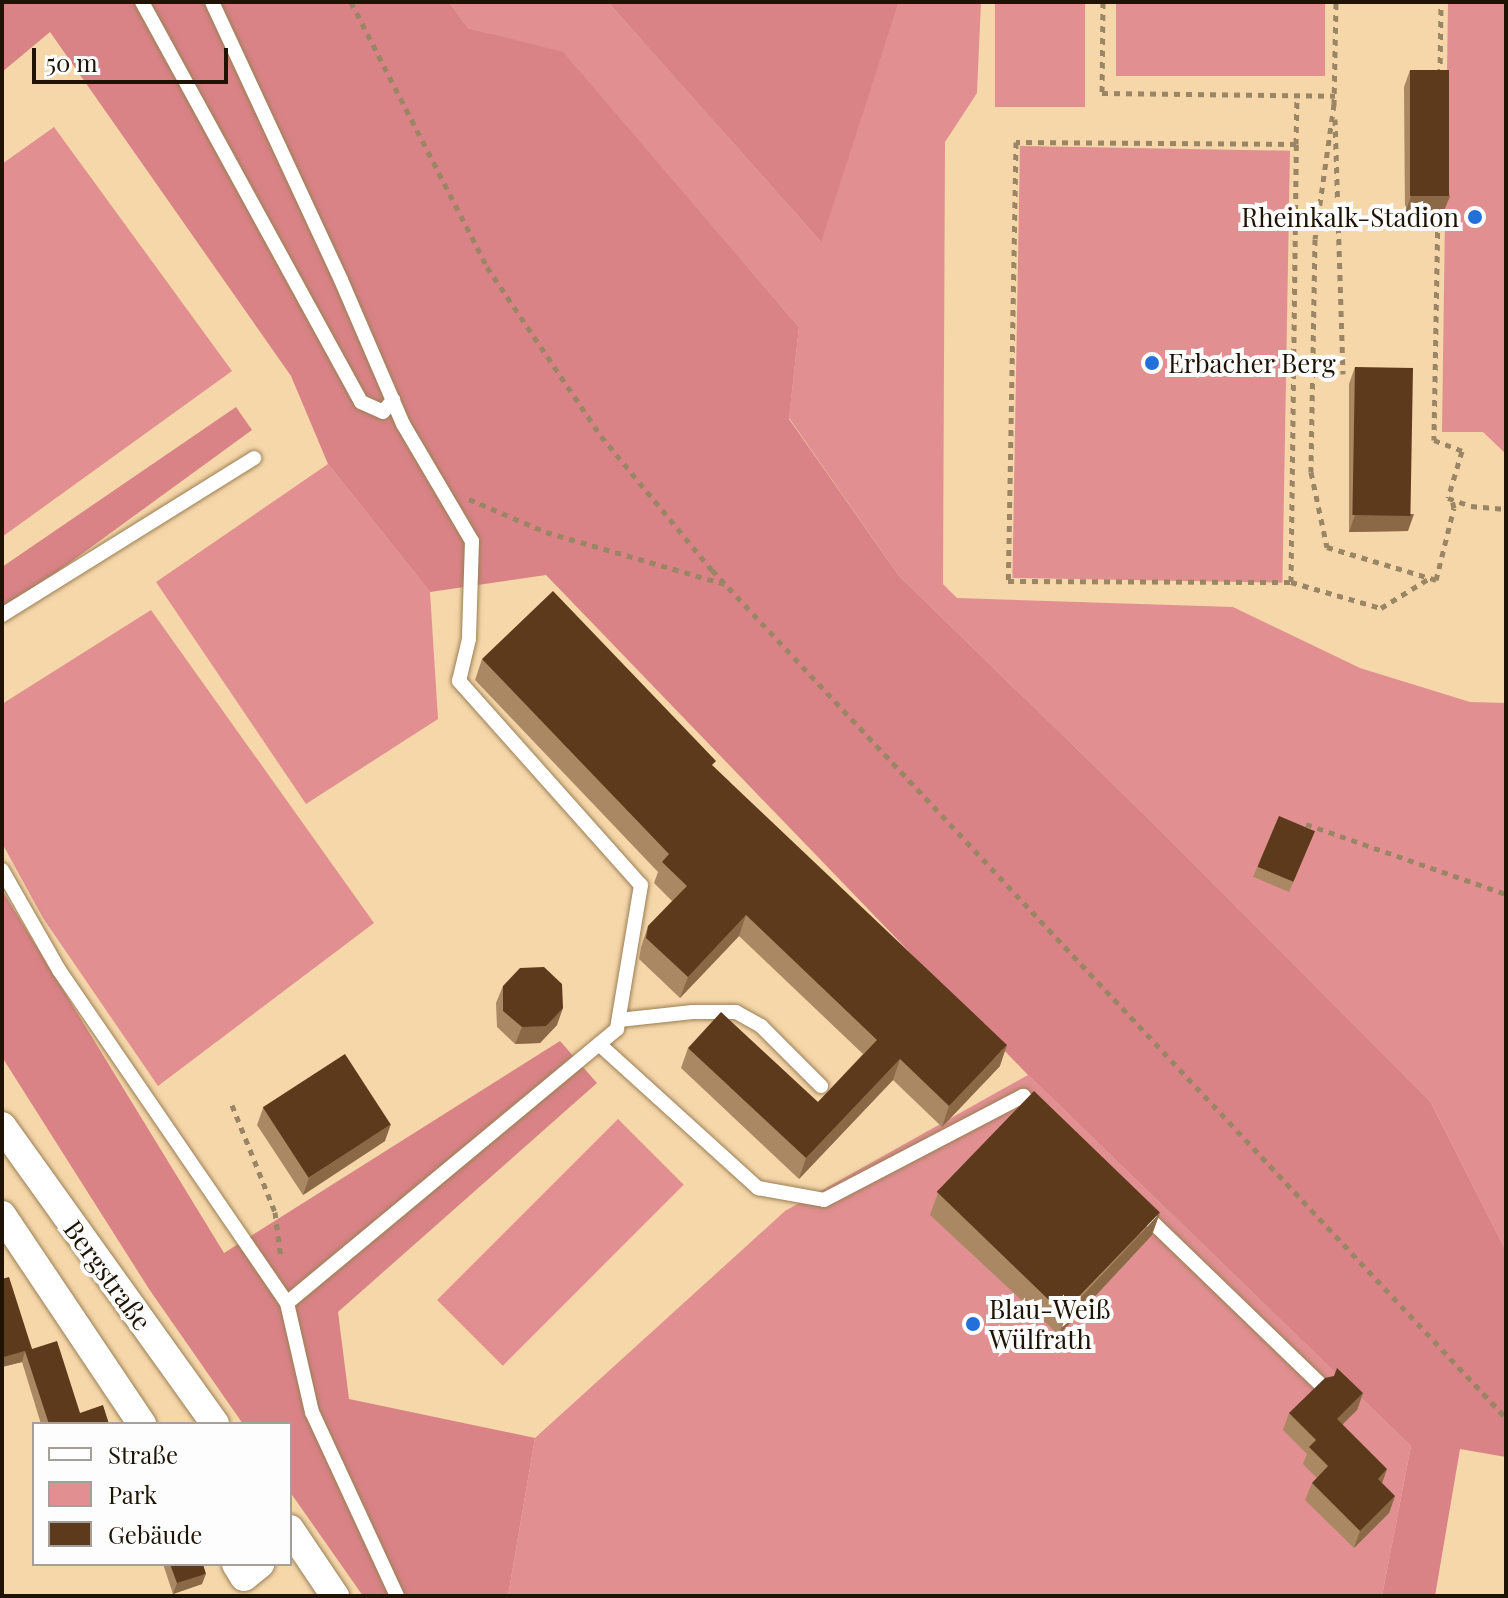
<!DOCTYPE html>
<html>
<head>
<meta charset="utf-8">
<style>
  body { margin:0 }
  #map { position:relative; width:1508px; height:1598px; overflow:hidden; background:#f5d7aa; font-family:"Playfair Display",serif }
  div>[style] { position:absolute }
  .green>* { inset:0; background:#e18f91; transform-origin:0 0 }
  .forest>* { inset:0; background:#d98386 }
  .path>* { height:5px; margin-top:-2.5px; transform-origin:0; background:repeating-linear-gradient(90deg,#9a8564 0 6px,transparent 0 12px) }
  .roads { filter:drop-shadow(0 0 2px #9a7f54) drop-shadow(0 0 2px #9a7f54) }
  .service>* { height:14px; margin:-7px; padding:0 7px; transform-origin:7px; border-radius:7px; background:#fff }
  .minor>* { height:28px; margin:-14px; padding:0 14px; transform-origin:14px; border-radius:14px; background:#fff }
  .wall>* { inset:0; background:#aa8863; transform-origin:0 0 }
  .shaded-wall>* { inset:0; background:#8b6947 }
  .building>* { inset:0; background:#5e3a1c; transform-origin:0 0 }
  .dots>* { width:22px; height:22px; translate:-50% -50%; box-sizing:border-box; border:4px solid #fdfdfd; border-radius:50% }
  span { translate:-50% -50%; white-space:nowrap; text-align:center; line-height:1.15; -webkit-text-stroke:8px #fdfdfd; paint-order:stroke }
  .poi-label { font-size:26px; color:#1f1404 }
  .right { translate:-100% -50%; text-align:right }
  .left { translate:0 -50%; text-align:left }
  .street-label { font-size:26px; color:#1f1404 }
  .frame { position:absolute; inset:0; border:4px solid #1f1404; pointer-events:none }
  .legend { position:absolute; left:32px; top:1422px; width:260px; height:144px; box-sizing:border-box; background:#fdfdfd; border:2px solid #a4a099; margin:0; padding:10px 14px; list-style:none; font-size:24px; color:#1f1404 }
  .legend li { display:flex; align-items:center; gap:16px; height:40px }
  .legend b { width:40px; border:2px solid #a4a099 }
  .scale { position:absolute; left:32px; top:48px; width:196px; height:36px; box-sizing:border-box; border:4px solid #1f1404; border-top:0; padding-left:10px; font-size:24px; line-height:28px; white-space:nowrap; color:#1f1404; -webkit-text-stroke:6px #fdfdfd; paint-order:stroke }
</style>
</head>
<body>
<div id="map">
  <div class="green">
    <div style="clip-path:polygon(449px 2px,608px 2px,820px 241px,899px 2px,981px 2px,977px 93px,945px 142px,943px 584px,957px 598px,1233px 607px,1360px 668px,1470px 702px,1506px 703px,1506px 1251px,1430px 1101px,1152px 822px,899px 576px,789px 418px,799px 327px,563px 53px,468px 28px)"></div>
    <div style="left:995px;top:2px;width:90px;height:105px"></div>
    <div style="left:1116px;top:2px;width:209px;height:74px"></div>
    <div style="clip-path:polygon(1448px 2px,1506px 2px,1506px 454px,1483px 432px,1442px 432px)"></div>
    <div style="clip-path:polygon(54px 127px,232px 371px,2px 537px,2px 164px)"></div>
    <div style="left:1020px;top:146px;width:270px;height:432px;rotate:1deg"></div>
    <div style="clip-path:polygon(328px 464px,430px 592px,438px 719px,306px 804px,156px 582px)"></div>
    <div style="clip-path:polygon(151px 610px,374px 923px,158px 1086px,43px 918px,2px 843px,2px 704px)"></div>
    <div style="clip-path:polygon(1028px 1075px,1411px 1446px,1382px 1596px,508px 1596px,535px 1438px,785px 1211px)"></div>
    <div style="left:618px;top:1119px;width:93px;height:256px;rotate:45deg"></div>
  </div>
  <div class="forest">
    <div style="clip-path:polygon(2px 2px,449px 2px,468px 28px,563px 52px,799px 327px,789px 419px,899px 576px,1152px 822px,1430px 1101px,1506px 1251px,1506px 1457px,1460px 1449px,1435px 1596px,1382px 1596px,1411px 1446px,1028px 1075px,546px 575px,430px 592px,328px 464px,291px 376px,50px 32px,2px 72px)"></div>
    <div style="clip-path:polygon(608px 2px,899px 2px,821px 242px,662px 63px)"></div>
    <div style="clip-path:polygon(236px 407px,252px 430px,2px 612px,2px 567px)"></div>
    <div style="clip-path:polygon(2px 890px,224px 1253px,560px 1041px,597px 1083px,338px 1312px,349px 1399px,535px 1438px,508px 1596px,363px 1596px,290px 1492px,290px 1424px,243px 1424px,149px 1289px,2px 1057px)"></div>
  </div>
  <div class="path">
    <div style="left:351px;top:2px;width:298px;rotate:62.8deg"></div>
    <div style="left:487px;top:267px;width:204px;rotate:56deg"></div>
    <div style="left:601px;top:436px;width:174px;rotate:50.4deg"></div>
    <div style="left:712px;top:570px;width:1162px;rotate:46.88deg"></div>
    <div style="left:1103px;top:2px;width:91px;rotate:90.6deg"></div>
    <div style="left:1102px;top:93px;width:233px;rotate:0.7deg"></div>
    <div style="left:1440px;top:75px;width:73px;rotate:-89.2deg"></div>
    <div style="left:1334px;top:104px;width:136px;rotate:98deg"></div>
    <div style="left:1315px;top:239px;width:233px;rotate:91deg"></div>
    <div style="left:1311px;top:472px;width:77px;rotate:78deg"></div>
    <div style="left:1327px;top:547px;width:114px;rotate:16.8deg"></div>
    <div style="left:1436px;top:580px;width:74px;rotate:-76deg"></div>
    <div style="left:1454px;top:508px;width:9px;rotate:-103deg"></div>
    <div style="left:1334px;top:105px;width:103px;rotate:-88.9deg"></div>
    <div style="left:1335px;top:119px;width:255px;rotate:88.2deg"></div>
    <div style="left:1296px;top:144px;width:49px;rotate:-88.8deg"></div>
    <div style="left:1438px;top:208px;width:232px;rotate:91deg"></div>
    <div style="left:1434px;top:440px;width:30px;rotate:21deg"></div>
    <div style="left:1462px;top:451px;width:49px;rotate:106.6deg"></div>
    <div style="left:1448px;top:498px;width:24px;rotate:19deg"></div>
    <div style="left:1471px;top:506px;width:35px;rotate:5deg"></div>
    <div style="left:469px;top:499px;width:84px;rotate:23.2deg"></div>
    <div style="left:546px;top:532px;width:186px;rotate:16.2deg"></div>
    <div style="left:1291px;top:582px;width:438px;rotate:-89.3deg"></div>
    <div style="left:1296px;top:144px;width:280px;rotate:-179.6deg"></div>
    <div style="left:1016px;top:142px;width:439px;rotate:91deg"></div>
    <div style="left:1008px;top:581px;width:283px;rotate:0.2deg"></div>
    <div style="left:1291px;top:582px;width:94px;rotate:16.1deg"></div>
    <div style="left:1381px;top:608px;width:57px;rotate:-31.5deg"></div>
    <div style="left:1306px;top:824px;width:212px;rotate:19.3deg"></div>
    <div style="left:232px;top:1105px;width:115px;rotate:68.1deg"></div>
    <div style="left:275px;top:1212px;width:47px;rotate:82.7deg"></div>
  </div>
  <div class="roads">
    <div class="service">
      <div style="left:142px;top:2px;width:456px;rotate:61.3deg"></div>
      <div style="left:361px;top:402px;width:24px;rotate:24deg"></div>
      <div style="left:383px;top:412px;width:16px;rotate:-50deg"></div>
      <div style="left:212px;top:2px;width:306px;rotate:65.1deg"></div>
      <div style="left:341px;top:280px;width:157px;rotate:66.7deg"></div>
      <div style="left:403px;top:424px;width:136px;rotate:59.5deg"></div>
      <div style="left:472px;top:541px;width:98px;rotate:91.8deg"></div>
      <div style="left:469px;top:639px;width:43px;rotate:103.4deg"></div>
      <div style="left:459px;top:681px;width:273px;rotate:48.3deg"></div>
      <div style="left:641px;top:885px;width:146px;rotate:99.5deg"></div>
      <div style="left:617px;top:1029px;width:429px;rotate:140.3deg"></div>
      <div style="left:2px;top:615px;width:297px;rotate:-31.9deg"></div>
      <div style="left:2px;top:870px;width:115px;rotate:60.3deg"></div>
      <div style="left:59px;top:970px;width:404px;rotate:55.6deg"></div>
      <div style="left:287px;top:1303px;width:112px;rotate:77.1deg"></div>
      <div style="left:312px;top:1412px;width:203px;rotate:65.2deg"></div>
      <div style="left:619px;top:1020px;width:74px;rotate:-6.2deg"></div>
      <div style="left:693px;top:1012px;width:43px"></div>
      <div style="left:736px;top:1012px;width:29px;rotate:29deg"></div>
      <div style="left:761px;top:1026px;width:85px;rotate:45deg"></div>
      <div style="left:599px;top:1044px;width:215px;rotate:42.2deg"></div>
      <div style="left:758px;top:1188px;width:67px;rotate:10.3deg"></div>
      <div style="left:824px;top:1200px;width:225px;rotate:-27.6deg"></div>
      <div style="left:1023px;top:1096px;width:23px;rotate:45deg"></div>
      <div style="left:1143px;top:1213px;width:248px;rotate:44deg"></div>
    </div>
    <div class="minor">
      <div style="left:2px;top:1126px;width:366px;rotate:54.4deg"></div>
      <div style="left:2px;top:1215px;width:252px;rotate:56.2deg"></div>
      <div style="left:290px;top:1529px;width:81px;rotate:56.1deg"></div>
      <div style="left:236px;top:1564px;width:15px;rotate:58deg"></div>
      <div style="left:244px;top:1577px;width:21px;rotate:-39deg"></div>
    </div>
  </div>
  <div class="wall">
    <div style="clip-path:polygon(1410px 70px,1450px 196px,1443px 213px,1405px 213px,1404px 87px)"></div>
    <div style="clip-path:polygon(1355px 367px,1408px 531px,1349px 532px,1349px 384px)"></div>
    <div style="clip-path:polygon(482px 659px,714px 767px,1000px 1066px,942px 1127px,893px 1080px,799px 1179px,681px 1068px,688px 1048px,818px 1102px,863px 1054px,739px 936px,680px 998px,639px 959px,641px 947px,648px 926px,672px 901px,654px 883px,658px 872px,475px 680px)"></div>
    <div style="left:1279px;top:816px;width:39px;height:66px;rotate:23deg"></div>
    <div style="clip-path:polygon(503px 986px,557px 1025px,540px 1043px,515px 1044px,497px 1027px,496px 1003px)"></div>
    <div style="clip-path:polygon(263px 1108px,385px 1141px,303px 1195px,257px 1125px)"></div>
    <div style="clip-path:polygon(938px 1193px,1152px 1235px,1059px 1335px,930px 1215px)"></div>
    <div style="clip-path:polygon(2px 1279px,32px 1349px,80px 1413px,109px 1424px,41px 1424px,22px 1362px,2px 1367px)"></div>
    <div style="clip-path:polygon(1363px 1393px,1357px 1410px,1342px 1424px,1387px 1469px,1382px 1483px,1395px 1496px,1389px 1513px,1354px 1548px,1305px 1500px,1312px 1483px,1317px 1478px,1303px 1464px,1307px 1454px,1283px 1430px,1289px 1413px)"></div>
    <div style="clip-path:polygon(163px 1564px,203px 1564px,202px 1584px,173px 1594px)"></div>
  </div>
  <div class="shaded-wall">
    <div style="clip-path:polygon(1411px 196px,1450px 196px,1443px 213px,1405px 213px)"></div>
    <div style="clip-path:polygon(1414px 514px,1408px 531px,1349px 532px,1355px 515px)"></div>
    <div style="clip-path:polygon(746px 915px,739px 936px,680px 998px,688px 977px)"></div>
    <div style="clip-path:polygon(563px 1008px,557px 1025px,540px 1043px,515px 1044px,522px 1027px)"></div>
    <div style="clip-path:polygon(1007px 1045px,1000px 1066px,942px 1127px,949px 1106px)"></div>
    <div style="clip-path:polygon(900px 1059px,893px 1080px,799px 1179px,806px 1158px)"></div>
    <div style="clip-path:polygon(391px 1124px,385px 1141px,303px 1195px,309px 1178px)"></div>
    <div style="clip-path:polygon(1160px 1213px,1152px 1235px,1059px 1335px,1067px 1312px)"></div>
    <div style="clip-path:polygon(25px 1351px,22px 1362px,2px 1367px,4px 1357px)"></div>
    <div style="clip-path:polygon(1363px 1393px,1357px 1410px,1331px 1436px,1337px 1419px)"></div>
    <div style="clip-path:polygon(1387px 1469px,1381px 1486px,1378px 1479px)"></div>
    <div style="clip-path:polygon(1395px 1496px,1389px 1513px,1354px 1548px,1360px 1531px)"></div>
    <div style="clip-path:polygon(206px 1574px,202px 1584px,173px 1594px,177px 1583px)"></div>
  </div>
  <div class="building">
    <div style="left:1410px;top:70px;width:39px;height:126px"></div>
    <div style="left:1355px;top:367px;width:58px;height:148px;rotate:1deg"></div>
    <div style="clip-path:polygon(553px 591px,716px 761px,712px 765px,1007px 1045px,949px 1106px,900px 1059px,806px 1158px,688px 1048px,721px 1012px,818px 1102px,877px 1040px,746px 915px,688px 977px,646px 938px,648px 926px,687px 886px,662px 862px,669px 854px,482px 659px)"></div>
    <div style="left:1279px;top:816px;width:39px;height:55px;rotate:23deg"></div>
    <div style="clip-path:polygon(544px 967px,562px 984px,563px 1008px,546px 1026px,522px 1027px,503px 1011px,503px 986px,520px 968px)"></div>
    <div style="left:345px;top:1054px;width:84px;height:98px;rotate:57deg"></div>
    <div style="left:1034px;top:1091px;width:175px;height:140px;rotate:44deg"></div>
    <div style="clip-path:polygon(9px 1277px,32px 1349px,57px 1341px,80px 1413px,103px 1405px,109px 1424px,49px 1424px,25px 1351px,4px 1357px,2px 1351px,2px 1279px)"></div>
    <div style="clip-path:polygon(1337px 1368px,1363px 1393px,1337px 1419px,1387px 1469px,1378px 1479px,1395px 1496px,1360px 1531px,1312px 1483px,1328px 1466px,1309px 1447px,1316px 1440px,1289px 1413px,1325px 1378px,1334px 1376px)"></div>
    <div style="clip-path:polygon(170px 1564px,203px 1564px,206px 1574px,177px 1583px)"></div>
  </div>
  <div class="dots">
    <div style="left:1475px;top:217px;background:#2370db"></div>
    <div style="left:1152px;top:363px;background:#2370db"></div>
    <div style="left:973px;top:1324px;background:#2370db"></div>
  </div>
  <div class="poi-label">
    <span class="right" style="left:1459px;top:217px">Rheinkalk-Stadion</span>
    <span class="left" style="left:1168px;top:363px">Erbacher Berg</span>
    <span class="left" style="left:989px;top:1324px">Blau-Weiß<br>Wülfrath</span>
  </div>
  <div class="street-label">
    <span style="left:108px;top:1275px;rotate:54deg">Bergstraße</span>
  </div>
  <div class="frame"></div>
  <ul class="legend">
  <li><b style="height:10px;background:#fff"></b>Straße</li>
  <li><b style="height:22px;background:#e18f91"></b>Park</li>
  <li><b style="height:22px;background:#5e3a1c"></b>Gebäude</li>
  </ul>
  <div class="scale">50 m</div>
</div>
</body>
</html>
